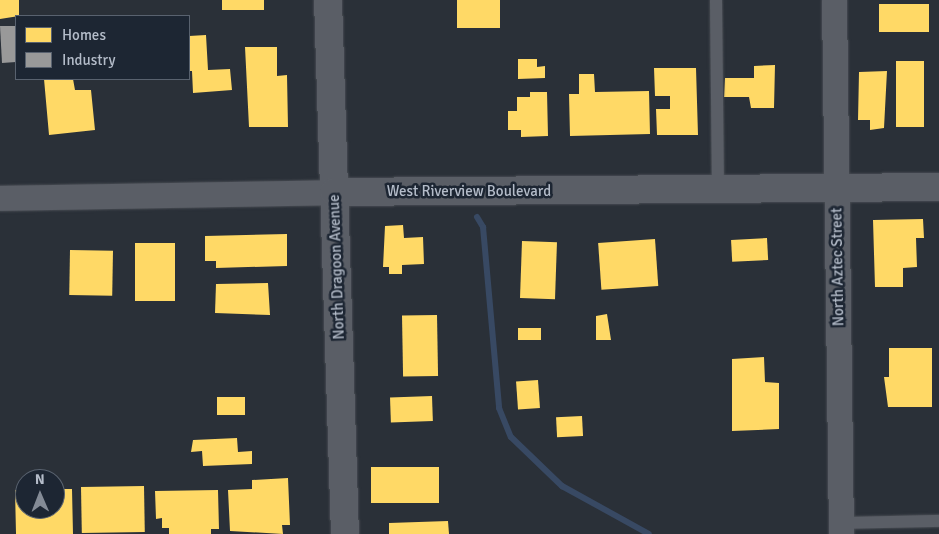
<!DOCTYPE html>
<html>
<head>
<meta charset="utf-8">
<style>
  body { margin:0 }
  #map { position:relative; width:939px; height:534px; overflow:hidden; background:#2a3038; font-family:Signika,sans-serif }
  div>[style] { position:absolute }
  .homes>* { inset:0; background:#ffd966; transform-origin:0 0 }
  .industry>* { inset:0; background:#999 }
  .stream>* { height:6px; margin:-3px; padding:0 3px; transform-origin:3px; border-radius:3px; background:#384963 }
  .roads { filter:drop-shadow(0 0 1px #484c53) drop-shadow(0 0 1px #484c53) }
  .service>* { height:12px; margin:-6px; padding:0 6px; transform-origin:6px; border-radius:6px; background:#5a5e66 }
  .minor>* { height:25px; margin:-12.5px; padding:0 12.5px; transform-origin:12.5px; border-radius:12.5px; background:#5a5e66 }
  .tertiary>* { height:28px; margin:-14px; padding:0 14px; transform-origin:14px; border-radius:14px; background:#5a5e66 }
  span { translate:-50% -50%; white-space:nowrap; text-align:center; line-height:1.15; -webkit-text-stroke:5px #1d2633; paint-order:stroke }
  .street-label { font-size:15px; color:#b4bcc9 }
  .legend { position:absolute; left:15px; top:15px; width:175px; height:65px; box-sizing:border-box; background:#1d2633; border:1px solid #59626f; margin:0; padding:6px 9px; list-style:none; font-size:15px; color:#b4bcc9 }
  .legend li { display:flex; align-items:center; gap:10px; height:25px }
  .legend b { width:25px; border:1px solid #59626f }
  .north { position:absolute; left:15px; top:469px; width:50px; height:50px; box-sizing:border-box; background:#1d2633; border:1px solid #59626f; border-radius:50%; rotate:359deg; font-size:14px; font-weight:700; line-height:20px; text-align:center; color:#b4bcc9 }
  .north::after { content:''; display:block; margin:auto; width:18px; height:22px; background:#848b96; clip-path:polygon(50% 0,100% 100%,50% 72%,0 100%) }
</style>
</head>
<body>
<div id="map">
  <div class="homes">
    <div style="clip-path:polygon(0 0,19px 0,19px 16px,0 19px)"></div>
    <div style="left:222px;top:0;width:42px;height:10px"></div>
    <div style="left:457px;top:0;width:43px;height:28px"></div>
    <div style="left:929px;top:4px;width:28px;height:50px;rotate:90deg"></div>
    <div style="clip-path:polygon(206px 35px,208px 70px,230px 69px,232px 90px,193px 93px,192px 71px,189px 71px,189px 36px)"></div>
    <div style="clip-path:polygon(245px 47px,277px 47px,277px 76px,287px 75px,288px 127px,249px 127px)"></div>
    <div style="clip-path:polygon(518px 59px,537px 59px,537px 67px,545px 66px,545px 78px,518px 79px)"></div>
    <div style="left:896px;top:61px;width:28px;height:66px"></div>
    <div style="clip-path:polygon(775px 65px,774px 108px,751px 108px,749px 97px,724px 97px,725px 78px,754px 78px,754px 66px)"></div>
    <div style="clip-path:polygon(654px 68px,696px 68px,698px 135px,657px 135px,656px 109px,670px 109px,670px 96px,655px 96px)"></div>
    <div style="clip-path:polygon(887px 71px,884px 128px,870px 130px,870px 120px,858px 120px,859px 72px)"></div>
    <div style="clip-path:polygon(579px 74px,594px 74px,595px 92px,649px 91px,650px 134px,570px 136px,569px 94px,579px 94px)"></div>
    <div style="clip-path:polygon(44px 79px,73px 79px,75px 90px,91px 90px,95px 130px,49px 135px)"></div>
    <div style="clip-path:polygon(530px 92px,547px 92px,548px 136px,521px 137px,521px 130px,508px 130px,508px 111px,517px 111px,517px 97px,530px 97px)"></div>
    <div style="clip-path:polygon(923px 219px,924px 238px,916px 238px,917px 267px,903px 268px,903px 287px,875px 287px,873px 220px)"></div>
    <div style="clip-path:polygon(403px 225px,404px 238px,423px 237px,424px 264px,402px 265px,402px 274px,389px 274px,389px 267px,383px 267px,385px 226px)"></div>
    <div style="clip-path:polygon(287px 234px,287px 266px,216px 268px,216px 261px,205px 261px,205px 236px)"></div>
    <div style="left:767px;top:238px;width:22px;height:36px;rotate:87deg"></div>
    <div style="left:655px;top:239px;width:47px;height:57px;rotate:86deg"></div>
    <div style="left:522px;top:241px;width:35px;height:57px;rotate:2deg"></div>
    <div style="left:135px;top:243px;width:40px;height:58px"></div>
    <div style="left:70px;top:250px;width:43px;height:45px;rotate:1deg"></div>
    <div style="clip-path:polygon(268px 283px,270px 315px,215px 313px,216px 284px)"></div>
    <div style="clip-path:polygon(607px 314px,611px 340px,596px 340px,596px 316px)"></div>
    <div style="left:437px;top:315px;width:61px;height:35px;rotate:89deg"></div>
    <div style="left:541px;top:328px;width:12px;height:23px;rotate:90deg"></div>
    <div style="clip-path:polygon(889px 348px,932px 348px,932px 407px,888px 407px,884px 377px,889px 377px)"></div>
    <div style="clip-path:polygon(764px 357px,765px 382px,779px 383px,779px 429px,732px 431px,732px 359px)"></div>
    <div style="left:538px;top:380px;width:28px;height:22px;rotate:86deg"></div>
    <div style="left:432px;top:396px;width:25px;height:42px;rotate:88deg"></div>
    <div style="left:217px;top:397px;width:28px;height:18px"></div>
    <div style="left:582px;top:416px;width:20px;height:26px;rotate:87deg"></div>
    <div style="clip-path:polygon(237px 438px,238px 452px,252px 451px,252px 464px,203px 466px,202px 451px,191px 452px,193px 440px)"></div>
    <div style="left:439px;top:467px;width:36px;height:68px;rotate:90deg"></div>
    <div style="clip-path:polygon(288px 478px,290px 525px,282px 525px,283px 534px,230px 531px,228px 490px,252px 489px,252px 480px)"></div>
    <div style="left:144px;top:486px;width:46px;height:63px;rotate:89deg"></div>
    <div style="clip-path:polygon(25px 489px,25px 509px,55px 509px,55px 489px,72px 489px,73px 534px,16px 534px,15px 490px)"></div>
    <div style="clip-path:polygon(218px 490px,219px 529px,211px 529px,211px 534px,169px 534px,169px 528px,162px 528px,162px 518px,156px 519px,155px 491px)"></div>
    <div style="clip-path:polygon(448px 521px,449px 534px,389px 534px,389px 523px)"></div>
  </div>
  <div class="industry">
    <div style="clip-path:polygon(0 26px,16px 26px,16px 62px,2px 63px)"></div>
  </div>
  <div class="stream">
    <div style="left:477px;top:217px;width:12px;rotate:59deg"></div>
    <div style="left:483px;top:227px;width:182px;rotate:84.9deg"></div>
    <div style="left:499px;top:408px;width:31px;rotate:68deg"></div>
    <div style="left:511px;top:437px;width:71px;rotate:43.9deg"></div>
    <div style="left:562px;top:486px;width:99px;rotate:28.9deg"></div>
  </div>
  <div class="roads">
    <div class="service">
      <div style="left:716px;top:0;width:190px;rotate:89.4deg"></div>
      <div style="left:841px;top:523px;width:98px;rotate:-1.2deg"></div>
    </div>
    <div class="minor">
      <div style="left:834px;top:0;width:534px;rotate:89.25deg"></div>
      <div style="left:0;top:198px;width:334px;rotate:-1deg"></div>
    </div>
    <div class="tertiary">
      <div style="left:328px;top:0;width:534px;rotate:88.18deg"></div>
      <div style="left:334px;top:192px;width:605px;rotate:-0.47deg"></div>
    </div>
  </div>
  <div class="street-label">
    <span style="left:469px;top:192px">West Riverview Boulevard</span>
    <span style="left:337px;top:267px;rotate:-92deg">North Dragoon Avenue</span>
    <span style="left:838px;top:267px;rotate:-91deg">North Aztec Street</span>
  </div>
  <ul class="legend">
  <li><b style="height:14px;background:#ffd966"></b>Homes</li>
  <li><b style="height:14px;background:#999"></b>Industry</li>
  </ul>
  <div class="north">N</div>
</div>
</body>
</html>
